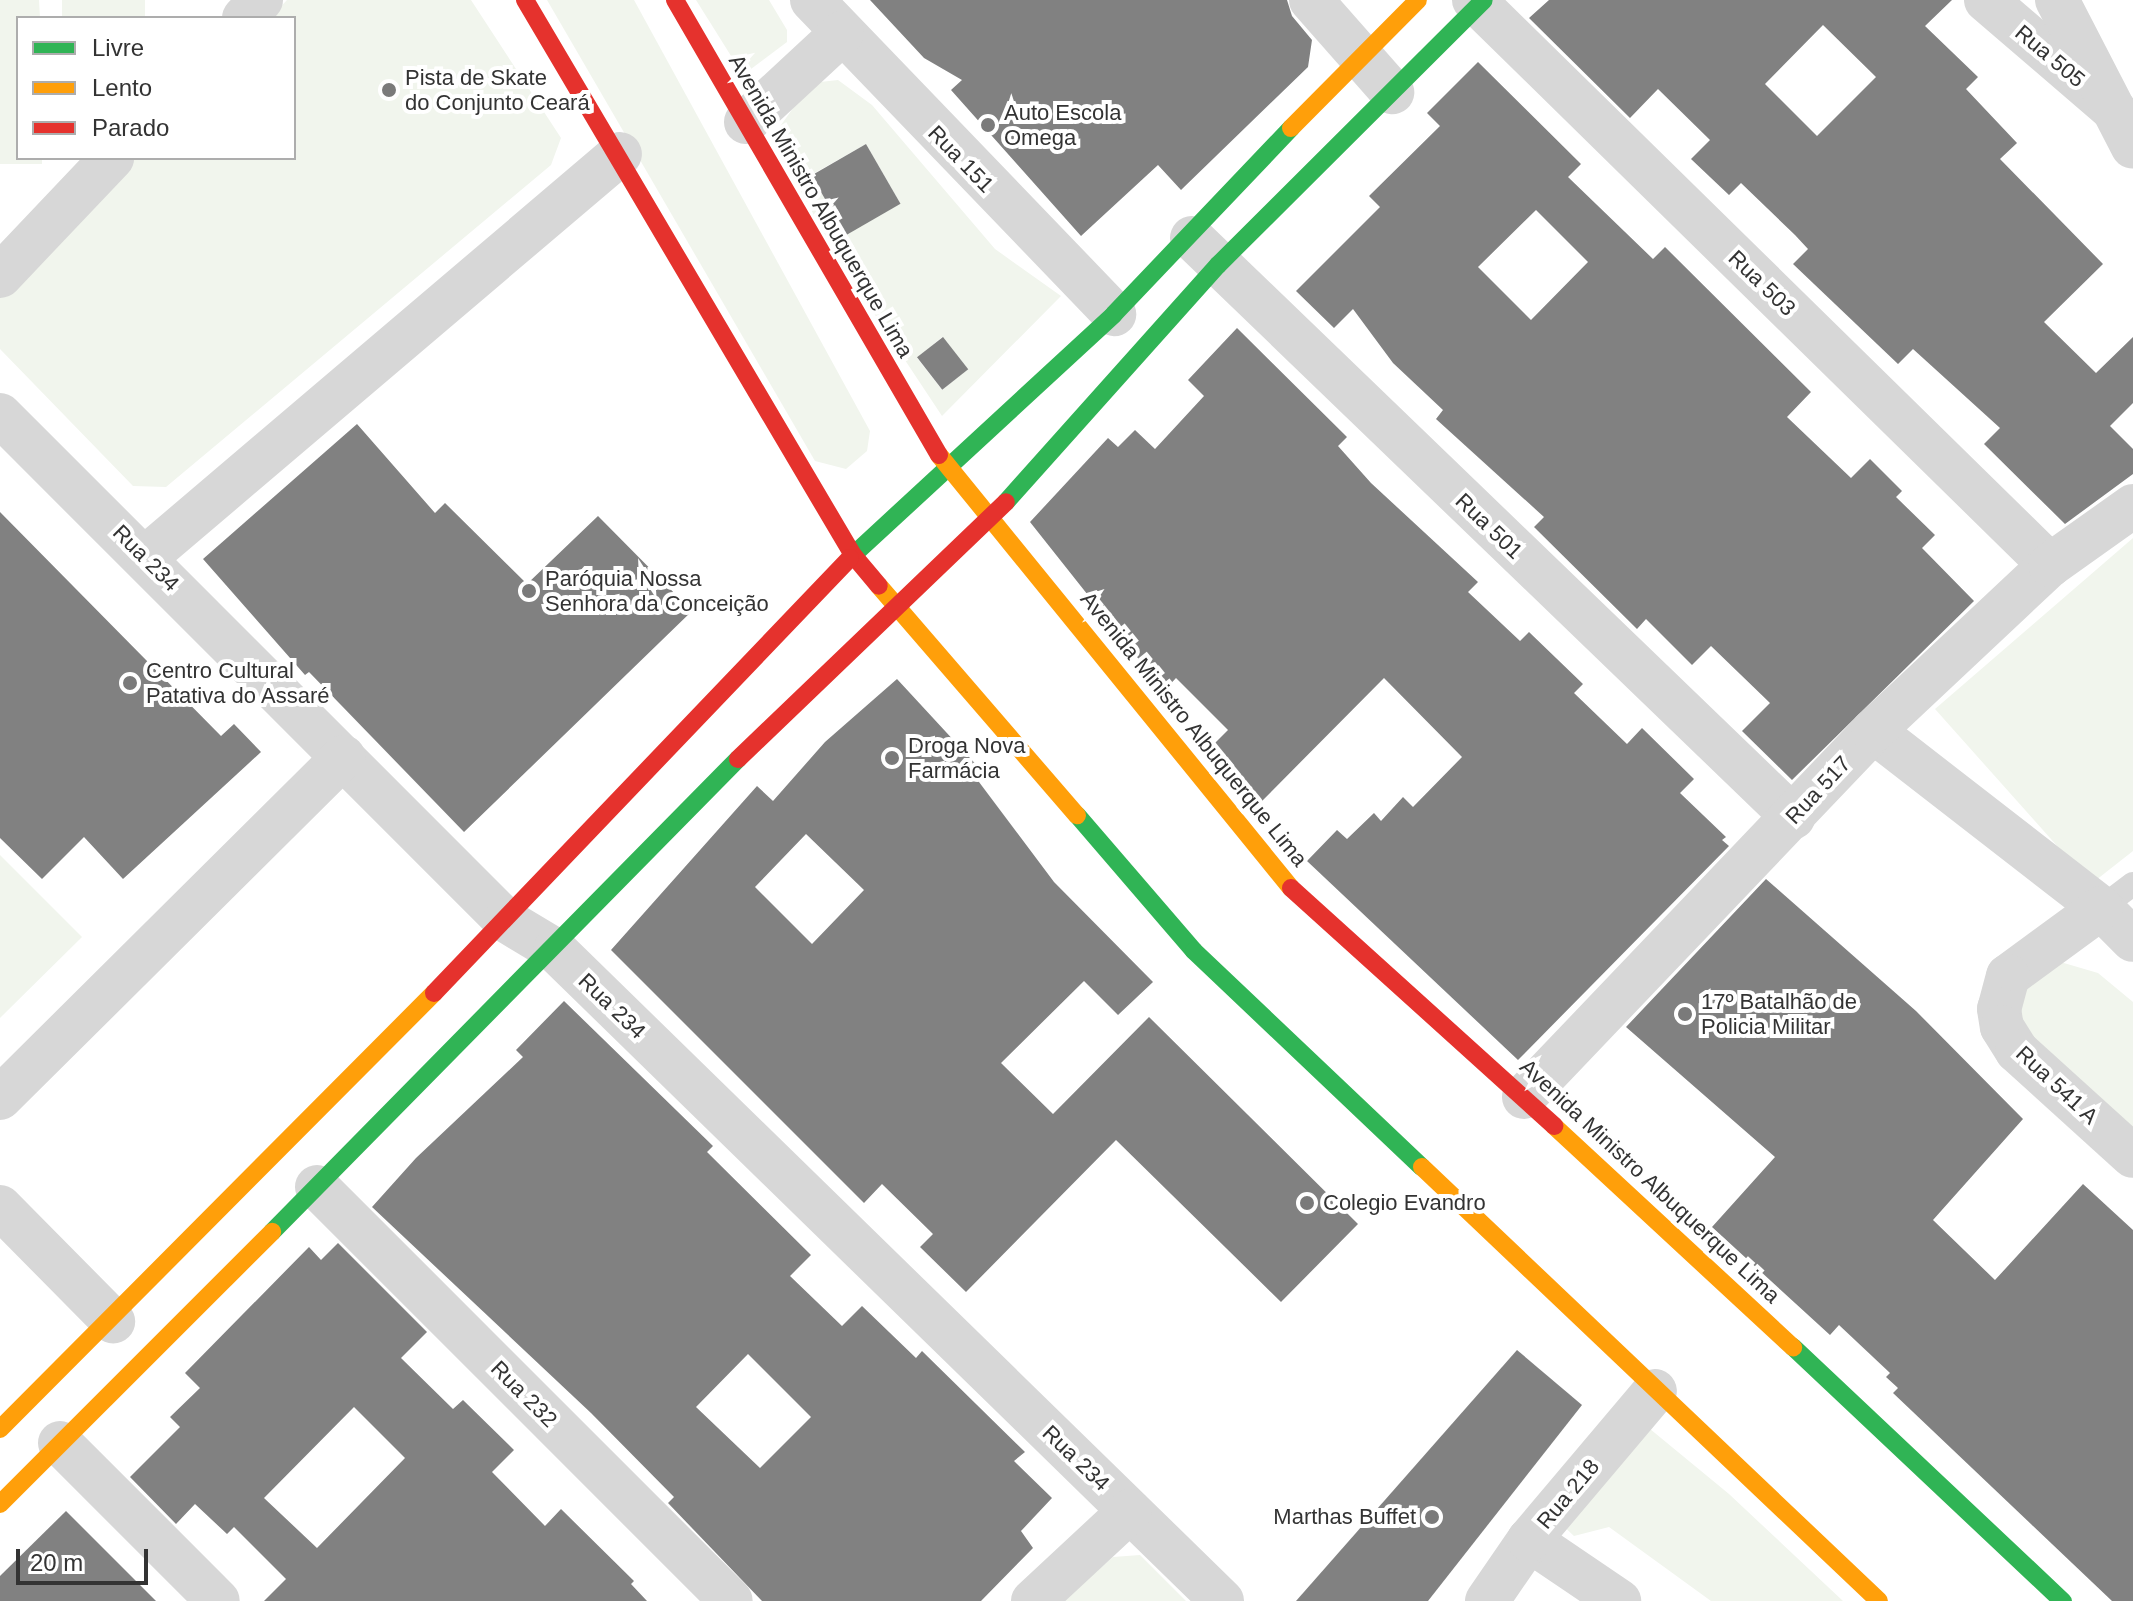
<!DOCTYPE html>
<html>
<head>
<meta charset="utf-8">
<style>
  body { margin:0 }
  #map { position:relative; width:2133px; height:1601px; overflow:hidden; background:#fff; font-family:Helvetica,sans-serif }
  div>[style] { position:absolute }
  .green>* { inset:0; background:#f1f5ed; transform-origin:0 0 }
  .building>* { inset:0; background:#818181; transform-origin:0 0 }
  .lane>* { height:24px; margin:-12px; padding:0 12px; transform-origin:12px; border-radius:12px; background:#d7d7d7 }
  .street>* { height:44px; margin:-22px; padding:0 22px; transform-origin:22px; border-radius:22px; background:#d7d7d7 }
  .fast>* { height:18px; margin:-9px; padding:0 9px; transform-origin:9px; border-radius:9px; background:#30b455 }
  .slow>* { height:18px; margin:-9px; padding:0 9px; transform-origin:9px; border-radius:9px; background:#ff9f0a }
  .jam>* { height:18px; margin:-9px; padding:0 9px; transform-origin:9px; border-radius:9px; background:#e5322d }
  .dots>* { width:22px; height:22px; translate:-50% -50%; box-sizing:border-box; border:4px solid #fff; border-radius:50% }
  span { translate:-50% -50%; white-space:nowrap; text-align:center; line-height:1.15; -webkit-text-stroke:8px #fff; paint-order:stroke }
  .street-label { font-size:22px; color:#333 }
  .poi-label { font-size:22px; color:#333 }
  .left { translate:0 -50%; text-align:left }
  .right { translate:-100% -50%; text-align:right }
  .legend { position:absolute; left:16px; top:16px; width:280px; height:144px; box-sizing:border-box; background:#fff; border:2px solid #adadad; margin:0; padding:10px 14px; list-style:none; font-size:24px; color:#333 }
  .legend li { display:flex; align-items:center; gap:16px; height:40px }
  .legend b { width:40px; border:2px solid #adadad }
  .scale { position:absolute; left:16px; top:1549px; width:132px; height:36px; box-sizing:border-box; border:4px solid #333; border-top:0; padding-left:10px; font-size:24px; line-height:28px; white-space:nowrap; color:#333; -webkit-text-stroke:6px #fff; paint-order:stroke }
</style>
</head>
<body>
<div id="map">
  <div class="green">
    <div style="clip-path:polygon(0 0,39px 0,40px 18px,18px 18px,18px 158px,42px 158px,42px 164px,0 164px)"></div>
    <div style="left:62px;top:0;width:83px;height:18px"></div>
    <div style="clip-path:polygon(287px 0,471px 0,561px 138px,551px 165px,166px 487px,133px 486px,0 349px,0 295px,134px 158px,294px 158px,294px 18px,270px 18px)"></div>
    <div style="clip-path:polygon(547px 0,634px 0,870px 431px,867px 451px,846px 469px,815px 461px)"></div>
    <div style="clip-path:polygon(696px 0,769px 0,787px 30px,787px 42px,743px 75px)"></div>
    <div style="clip-path:polygon(evenodd,838px 80px,872px 105px,995px 249px,1061px 296px,942px 416px,844px 268px,771px 139px,811px 83px,838px 80px,866px 144px,900px 203px,845px 234px,811px 175px,866px 144px,838px 80px,942px 337px,968px 369px,942px 390px,917px 358px,942px 337px)"></div>
    <div style="clip-path:polygon(2133px 538px,2133px 851px,2091px 884px,1935px 709px)"></div>
    <div style="clip-path:polygon(0 855px,82px 937px,0 1018px)"></div>
    <div style="clip-path:polygon(2057px 961px,2098px 973px,2133px 1002px,2133px 1157px,2018px 1051px,2006px 989px)"></div>
    <div style="clip-path:polygon(1644px 1424px,1729px 1494px,1843px 1601px,1711px 1601px,1609px 1527px,1574px 1536px,1558px 1521px)"></div>
    <div style="clip-path:polygon(1140px 1555px,1186px 1601px,1062px 1601px,1113px 1557px)"></div>
  </div>
  <div class="building">
    <div style="clip-path:polygon(870px 0,1287px 0,1292px 16px,1312px 40px,1308px 67px,1181px 190px,1158px 165px,1081px 236px,951px 90px,962px 80px,924px 58px)"></div>
    <div style="clip-path:polygon(evenodd,1549px 0,1952px 0,1925px 26px,1978px 77px,1966px 89px,2017px 143px,2000px 159px,2103px 264px,2044px 322px,2096px 373px,2133px 337px,2133px 403px,2110px 426px,2133px 449px,2133px 474px,2065px 524px,1984px 444px,2000px 428px,1913px 349px,1898px 364px,1793px 264px,1808px 249px,1795px 235px,1741px 183px,1729px 195px,1691px 159px,1710px 140px,1658px 89px,1630px 118px,1529px 18px,1549px 0,1823px 25px,1876px 77px,1817px 136px,1765px 84px,1823px 25px)"></div>
    <div style="clip-path:polygon(evenodd,1478px 62px,1581px 164px,1568px 177px,1653px 259px,1665px 247px,1811px 392px,1787px 417px,1851px 478px,1870px 459px,1902px 491px,1896px 497px,1935px 535px,1922px 548px,1974px 601px,1792px 780px,1742px 731px,1770px 703px,1711px 646px,1692px 665px,1646px 619px,1637px 629px,1534px 527px,1544px 517px,1436px 419px,1443px 410px,1393px 363px,1353px 309px,1334px 328px,1296px 291px,1380px 207px,1369px 196px,1440px 126px,1427px 113px,1478px 62px,1536px 210px,1588px 262px,1531px 320px,1478px 267px,1536px 210px)"></div>
    <div style="left:866px;top:144px;width:69px;height:63px;rotate:60deg"></div>
    <div style="clip-path:polygon(1237px 328px,1347px 437px,1338px 446px,1371px 483px,1478px 582px,1468px 592px,1520px 641px,1529px 632px,1583px 684px,1574px 693px,1627px 744px,1642px 728px,1694px 779px,1680px 793px,1726px 837px,1722px 840px,1729px 846px,1518px 1060px,1307px 861px,1337px 830px,1347px 839px,1374px 813px,1381px 821px,1403px 797px,1413px 807px,1462px 757px,1384px 678px,1258px 805px,1209px 749px,1228px 730px,1176px 678px,1164px 691px,1030px 522px,1108px 438px,1118px 447px,1135px 430px,1155px 449px,1204px 396px,1188px 380px)"></div>
    <div style="left:943px;top:337px;width:41px;height:33px;rotate:52deg"></div>
    <div style="clip-path:polygon(357px 424px,435px 513px,445px 503px,527px 584px,598px 516px,692px 611px,464px 832px,309px 672px,305px 675px,203px 559px)"></div>
    <div style="clip-path:polygon(0 512px,221px 736px,234px 724px,261px 752px,123px 879px,84px 837px,42px 879px,0 838px)"></div>
    <div style="clip-path:polygon(evenodd,897px 679px,982px 771px,976px 778px,1054px 882px,1153px 982px,1118px 1015px,1084px 981px,1001px 1063px,1053px 1114px,1149px 1017px,1358px 1224px,1281px 1302px,1116px 1140px,966px 1292px,920px 1247px,933px 1234px,882px 1184px,864px 1203px,611px 950px,757px 786px,773px 801px,825px 742px,897px 679px,806px 834px,864px 890px,812px 944px,755px 887px,806px 834px)"></div>
    <div style="clip-path:polygon(1766px 879px,1916px 1011px,2023px 1119px,1933px 1220px,1995px 1280px,2083px 1184px,2133px 1230px,2133px 1601px,2112px 1601px,1893px 1393px,1898px 1388px,1886px 1377px,1890px 1373px,1839px 1325px,1830px 1335px,1712px 1227px,1775px 1157px,1626px 1027px)"></div>
    <div style="clip-path:polygon(evenodd,564px 1001px,713px 1146px,707px 1152px,811px 1255px,790px 1276px,842px 1326px,862px 1306px,916px 1358px,922px 1351px,1025px 1452px,1014px 1461px,1052px 1498px,1021px 1531px,1033px 1548px,981px 1601px,762px 1601px,668px 1503px,674px 1497px,591px 1413px,372px 1207px,416px 1158px,523px 1057px,516px 1050px,564px 1001px,748px 1354px,811px 1417px,760px 1468px,696px 1407px,748px 1354px)"></div>
    <div style="clip-path:polygon(evenodd,338px 1243px,427px 1332px,401px 1358px,453px 1409px,463px 1400px,514px 1450px,492px 1472px,545px 1526px,561px 1509px,634px 1581px,631px 1584px,647px 1601px,264px 1601px,286px 1579px,234px 1527px,227px 1534px,195px 1504px,176px 1524px,130px 1477px,180px 1427px,170px 1417px,200px 1388px,185px 1373px,309px 1247px,321px 1260px,338px 1243px,354px 1407px,405px 1458px,317px 1548px,264px 1498px,354px 1407px)"></div>
    <div style="clip-path:polygon(1517px 1350px,1582px 1405px,1428px 1601px,1296px 1601px)"></div>
    <div style="clip-path:polygon(66px 1511px,156px 1601px,0 1601px,0 1576px)"></div>
  </div>
  <div class="lane">
    <div style="left:2101px;top:908px;width:40px;rotate:-37deg"></div>
  </div>
  <div class="street">
    <div style="left:812px;top:0;width:436px;rotate:46.1deg"></div>
    <div style="left:1311px;top:0;width:123px;rotate:48.6deg"></div>
    <div style="left:1474px;top:0;width:807px;rotate:44.45deg"></div>
    <div style="left:1986px;top:0;width:170px;rotate:40.7deg"></div>
    <div style="left:2057px;top:0;width:165px;rotate:62.7deg"></div>
    <div style="left:244px;top:18px;width:25px;rotate:-47deg"></div>
    <div style="left:746px;top:122px;width:131px;rotate:-42.8deg"></div>
    <div style="left:1192px;top:238px;width:835px;rotate:43.93deg"></div>
    <div style="left:0;top:276px;width:163px;rotate:-46.5deg"></div>
    <div style="left:0;top:415px;width:714px;rotate:45deg"></div>
    <div style="left:505px;top:920px;width:58px;rotate:31deg"></div>
    <div style="left:555px;top:950px;width:932px;rotate:44.3deg"></div>
    <div style="left:146px;top:557px;width:622px;rotate:-40.37deg"></div>
    <div style="left:1873px;top:731px;width:289px;rotate:37.8deg"></div>
    <div style="left:2101px;top:908px;width:45px;rotate:45deg"></div>
    <div style="left:2101px;top:908px;width:115px;rotate:143.8deg"></div>
    <div style="left:2008px;top:976px;width:34px;rotate:105deg"></div>
    <div style="left:1999px;top:1009px;width:18px;rotate:81deg"></div>
    <div style="left:2002px;top:1027px;width:28px;rotate:58deg"></div>
    <div style="left:2017px;top:1051px;width:156px;rotate:42.2deg"></div>
    <div style="left:1524px;top:1097px;width:506px;rotate:-46.36deg"></div>
    <div style="left:1873px;top:731px;width:243px;rotate:-43.2deg"></div>
    <div style="left:2050px;top:565px;width:102px;rotate:-35.4deg"></div>
    <div style="left:0;top:1098px;width:484px;rotate:-44.8deg"></div>
    <div style="left:317px;top:1187px;width:585px;rotate:45deg"></div>
    <div style="left:0;top:1207px;width:161px;rotate:45.3deg"></div>
    <div style="left:60px;top:1443px;width:223px;rotate:45deg"></div>
    <div style="left:1529px;top:1540px;width:109px;rotate:34.1deg"></div>
    <div style="left:1033px;top:1601px;width:132px;rotate:-42.9deg"></div>
    <div style="left:1487px;top:1601px;width:74px;rotate:-55.5deg"></div>
    <div style="left:1529px;top:1540px;width:195px;rotate:-49.8deg"></div>
  </div>
  <div class="fast">
    <div style="left:1006px;top:502px;width:318px;rotate:-48.2deg"></div>
    <div style="left:1218px;top:265px;width:375px;rotate:-44.9deg"></div>
    <div style="left:850px;top:558px;width:359px;rotate:-42.7deg"></div>
    <div style="left:1114px;top:314px;width:257px;rotate:-46.4deg"></div>
    <div style="left:1077px;top:815px;width:179px;rotate:49.3deg"></div>
    <div style="left:1194px;top:951px;width:314px;rotate:43.5deg"></div>
    <div style="left:272px;top:1232px;width:664px;rotate:-45.43deg"></div>
    <div style="left:1793px;top:1347px;width:371px;rotate:43.3deg"></div>
  </div>
  <div class="slow">
    <div style="left:1291px;top:128px;width:180px;rotate:-45.2deg"></div>
    <div style="left:939px;top:455px;width:558px;rotate:50.89deg"></div>
    <div style="left:879px;top:586px;width:303px;rotate:49.2deg"></div>
    <div style="left:1554px;top:1126px;width:326px;rotate:42.8deg"></div>
    <div style="left:1422px;top:1167px;width:630px;rotate:43.52deg"></div>
    <div style="left:0;top:1429px;width:615px;rotate:-45.13deg"></div>
    <div style="left:0;top:1504px;width:385px;rotate:-45deg"></div>
  </div>
  <div class="jam">
    <div style="left:525px;top:0;width:645px;rotate:59.42deg"></div>
    <div style="left:853px;top:555px;width:40px;rotate:50deg"></div>
    <div style="left:675px;top:0;width:526px;rotate:59.88deg"></div>
    <div style="left:738px;top:759px;width:371px;rotate:-43.8deg"></div>
    <div style="left:1291px;top:888px;width:355px;rotate:42.1deg"></div>
    <div style="left:434px;top:993px;width:602px;rotate:-46.28deg"></div>
  </div>
  <div class="dots">
    <div style="left:389px;top:90px;background:#7a7a7a"></div>
    <div style="left:988px;top:125px;background:#7a7a7a"></div>
    <div style="left:529px;top:591px;background:#7a7a7a"></div>
    <div style="left:130px;top:683px;background:#7a7a7a"></div>
    <div style="left:892px;top:758px;background:#7a7a7a"></div>
    <div style="left:1685px;top:1014px;background:#7a7a7a"></div>
    <div style="left:1307px;top:1203px;background:#7a7a7a"></div>
    <div style="left:1432px;top:1517px;background:#7a7a7a"></div>
  </div>
  <div class="street-label">
    <span style="left:2050px;top:56px;rotate:40deg">Rua 505</span>
    <span style="left:961px;top:159px;rotate:46deg">Rua 151</span>
    <span style="left:821px;top:206px;rotate:60deg">Avenida Ministro Albuquerque Lima</span>
    <span style="left:1762px;top:283px;rotate:44deg">Rua 503</span>
    <span style="left:1489px;top:526px;rotate:44deg">Rua 501</span>
    <span style="left:146px;top:558px;rotate:45deg">Rua 234</span>
    <span style="left:1194px;top:729px;rotate:51deg">Avenida Ministro Albuquerque Lima</span>
    <span style="left:1818px;top:790px;rotate:-47deg">Rua 517</span>
    <span style="left:612px;top:1006px;rotate:44deg">Rua 234</span>
    <span style="left:2057px;top:1085px;rotate:43deg">Rua 541 A</span>
    <span style="left:1650px;top:1181px;rotate:43deg">Avenida Ministro Albuquerque Lima</span>
    <span style="left:524px;top:1394px;rotate:45deg">Rua 232</span>
    <span style="left:1076px;top:1458px;rotate:44deg">Rua 234</span>
    <span style="left:1568px;top:1494px;rotate:-50deg">Rua 218</span>
  </div>
  <div class="poi-label">
    <span class="left" style="left:405px;top:90px">Pista de Skate<br>do Conjunto Ceará</span>
    <span class="left" style="left:1004px;top:125px">Auto Escola<br>Omega</span>
    <span class="left" style="left:545px;top:591px">Paróquia Nossa<br>Senhora da Conceição</span>
    <span class="left" style="left:146px;top:683px">Centro Cultural<br>Patativa do Assaré</span>
    <span class="left" style="left:908px;top:758px">Droga Nova<br>Farmácia</span>
    <span class="left" style="left:1701px;top:1014px">17º Batalhão de<br>Policia Militar</span>
    <span class="left" style="left:1323px;top:1203px">Colegio Evandro</span>
    <span class="right" style="left:1416px;top:1517px">Marthas Buffet</span>
  </div>
  <ul class="legend">
  <li><b style="height:10px;background:#30b455"></b>Livre</li>
  <li><b style="height:10px;background:#ff9f0a"></b>Lento</li>
  <li><b style="height:10px;background:#e5322d"></b>Parado</li>
  </ul>
  <div class="scale">20 m</div>
</div>
</body>
</html>
